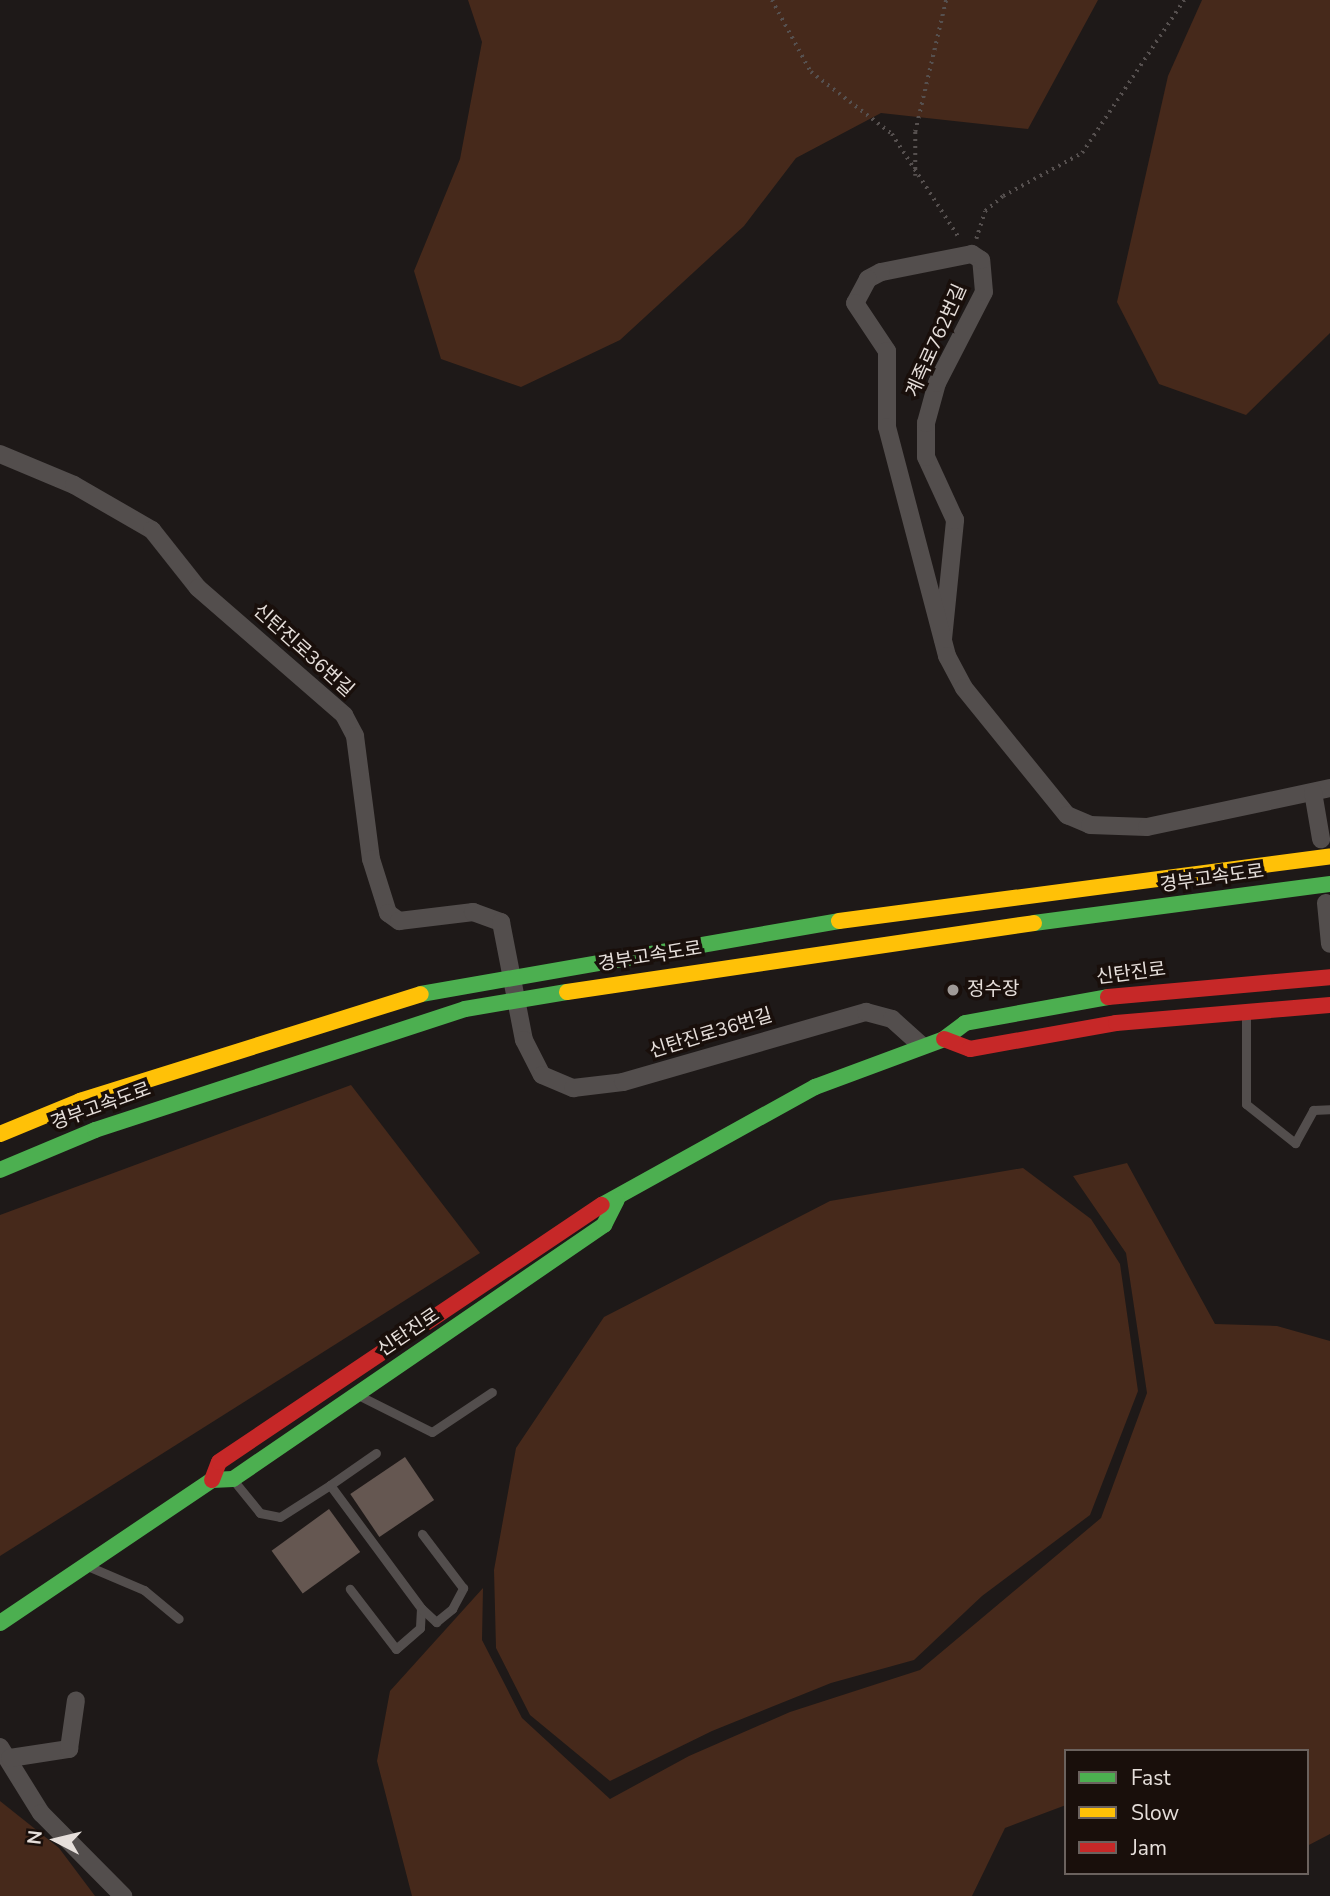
<!DOCTYPE html>
<html>
<head>
<meta charset="utf-8">
<style>
  body { margin:0 }
  #map { position:relative; width:1330px; height:1896px; overflow:hidden; background:#1e1918; font-family:"Nunito Sans","Noto Sans KR",sans-serif }
  div>[style] { position:absolute }
  .green>* { inset:0; background:#46291b }
  .building>* { inset:0; background:#655751; transform-origin:0 0 }
  .path>* { height:3.5px; margin-top:-1.75px; transform-origin:0; background:repeating-linear-gradient(90deg,#56504f 0 2px,transparent 0 7px) }
  .lane>* { height:9px; margin:-4.5px; padding:0 4.5px; transform-origin:4.5px; border-radius:4.5px; background:#534e4d }
  .street>* { height:18px; margin:-9px; padding:0 9px; transform-origin:9px; border-radius:9px; background:#534e4d }
  .fast>* { height:16px; margin:-8px; padding:0 8px; transform-origin:8px; border-radius:8px; background:#4caf50 }
  .slow>* { height:16px; margin:-8px; padding:0 8px; transform-origin:8px; border-radius:8px; background:#ffc107 }
  .jam>* { height:16px; margin:-8px; padding:0 8px; transform-origin:8px; border-radius:8px; background:#c62828 }
  .dots>* { width:19px; height:19px; translate:-50% -50%; box-sizing:border-box; border:4px solid #190f0b; border-radius:50% }
  span { translate:-50% -50%; white-space:nowrap; text-align:center; line-height:1.15; -webkit-text-stroke:7px #190f0b; paint-order:stroke }
  .street-label { font-size:19px; color:#e6dfdb }
  .poi-label { font-size:19px; color:#e6dfdb }
  .left { translate:0 -50%; text-align:left }
  .legend { position:absolute; left:1064px; top:1749px; width:245px; height:126px; box-sizing:border-box; background:#190f0b; border:2px solid #6b625e; margin:0; padding:9px 12px; list-style:none; font-size:21px; color:#e6dfdb }
  .legend li { display:flex; align-items:center; gap:14px; height:35px }
  .legend b { width:35px; border:2px solid #6b625e }
  .north { position:absolute; left:21px; top:1805px; width:70px; height:70px; -webkit-text-stroke:5px #190f0b; paint-order:stroke; rotate:277deg; font-size:19px; font-weight:700; line-height:28px; text-align:center; color:#e6dfdb }
  .north::after { content:''; display:block; margin:auto; width:24px; height:32px; background:#e6dfdb; clip-path:polygon(50% 0,100% 100%,50% 72%,0 100%) }
</style>
</head>
<body>
<div id="map">
  <div class="green">
    <div style="clip-path:polygon(468px 0,1098px 0,1028px 129px,881px 113px,796px 158px,744px 226px,620px 340px,521px 387px,441px 359px,414px 271px,460px 159px,482px 42px)"></div>
    <div style="clip-path:polygon(1202px 0,1330px 0,1330px 333px,1246px 415px,1159px 384px,1117px 302px,1168px 76px)"></div>
    <div style="clip-path:polygon(351px 1085px,480px 1253px,0 1556px,0 1215px)"></div>
    <div style="clip-path:polygon(1127px 1163px,1215px 1324px,1277px 1326px,1330px 1341px,1330px 1834px,1307px 1846px,1307px 1751px,1066px 1751px,1066px 1805px,1005px 1828px,972px 1896px,412px 1896px,377px 1761px,390px 1691px,483px 1588px,482px 1640px,522px 1718px,610px 1799px,689px 1756px,790px 1712px,920px 1670px,1101px 1518px,1147px 1393px,1126px 1253px,1073px 1176px)"></div>
    <div style="clip-path:polygon(1023px 1168px,1091px 1219px,1120px 1264px,1138px 1391px,1090px 1515px,982px 1596px,914px 1660px,831px 1683px,712px 1731px,610px 1781px,530px 1715px,496px 1648px,494px 1570px,516px 1448px,604px 1317px,830px 1201px)"></div>
    <div style="clip-path:polygon(0 1801px,59px 1848px,95px 1896px,0 1896px)"></div>
  </div>
  <div class="building">
    <div style="left:405px;top:1457px;width:52px;height:66px;rotate:56deg"></div>
    <div style="left:329px;top:1509px;width:53px;height:71px;rotate:54deg"></div>
  </div>
  <div class="path">
    <div style="left:772px;top:0;width:82px;rotate:61.6deg"></div>
    <div style="left:811px;top:72px;width:102px;rotate:37.4deg"></div>
    <div style="left:892px;top:134px;width:125px;rotate:57.1deg"></div>
    <div style="left:915px;top:176px;width:44px;rotate:-90deg"></div>
    <div style="left:915px;top:132px;width:136px;rotate:-76.8deg"></div>
    <div style="left:976px;top:239px;width:29px;rotate:-72deg"></div>
    <div style="left:985px;top:211px;width:23px;rotate:-40deg"></div>
    <div style="left:1003px;top:196px;width:90px;rotate:-28.6deg"></div>
    <div style="left:1082px;top:153px;width:184px;rotate:-56.3deg"></div>
  </div>
  <div class="lane">
    <div style="left:1246px;top:1014px;width:90px;rotate:90deg"></div>
    <div style="left:1246px;top:1104px;width:63px;rotate:38.5deg"></div>
    <div style="left:1295px;top:1143px;width:38px;rotate:-61deg"></div>
    <div style="left:1313px;top:1110px;width:17px;rotate:-3deg"></div>
    <div style="left:362px;top:1397px;width:78px;rotate:26.6deg"></div>
    <div style="left:432px;top:1432px;width:72px;rotate:-33.7deg"></div>
    <div style="left:234px;top:1481px;width:41px;rotate:50.9deg"></div>
    <div style="left:260px;top:1513px;width:20px;rotate:11deg"></div>
    <div style="left:280px;top:1517px;width:59px;rotate:-32.6deg"></div>
    <div style="left:330px;top:1485px;width:153px;rotate:53.5deg"></div>
    <div style="left:421px;top:1608px;width:20px;rotate:93deg"></div>
    <div style="left:420px;top:1628px;width:32px;rotate:139deg"></div>
    <div style="left:396px;top:1649px;width:76px;rotate:-127.5deg"></div>
    <div style="left:330px;top:1485px;width:56px;rotate:-34.8deg"></div>
    <div style="left:90px;top:1567px;width:59px;rotate:23.1deg"></div>
    <div style="left:144px;top:1590px;width:45px;rotate:39.6deg"></div>
    <div style="left:421px;top:1608px;width:21px;rotate:43deg"></div>
    <div style="left:436px;top:1622px;width:21px;rotate:-39deg"></div>
    <div style="left:452px;top:1609px;width:24px;rotate:-62deg"></div>
    <div style="left:463px;top:1588px;width:68px;rotate:-127.2deg"></div>
  </div>
  <div class="street">
    <div style="left:0;top:454px;width:80px;rotate:22.7deg"></div>
    <div style="left:74px;top:485px;width:90px;rotate:30deg"></div>
    <div style="left:152px;top:530px;width:74px;rotate:51.6deg"></div>
    <div style="left:198px;top:588px;width:194px;rotate:41deg"></div>
    <div style="left:344px;top:715px;width:24px;rotate:62deg"></div>
    <div style="left:355px;top:736px;width:124px;rotate:82.6deg"></div>
    <div style="left:371px;top:859px;width:57px;rotate:72.5deg"></div>
    <div style="left:388px;top:913px;width:14px;rotate:36deg"></div>
    <div style="left:399px;top:921px;width:75px;rotate:-6.9deg"></div>
    <div style="left:473px;top:912px;width:30px;rotate:20deg"></div>
    <div style="left:501px;top:922px;width:120px;rotate:79deg"></div>
    <div style="left:524px;top:1040px;width:39px;rotate:63deg"></div>
    <div style="left:542px;top:1075px;width:34px;rotate:23deg"></div>
    <div style="left:573px;top:1088px;width:50px;rotate:-6.8deg"></div>
    <div style="left:623px;top:1082px;width:253px;rotate:-16.1deg"></div>
    <div style="left:866px;top:1012px;width:27px;rotate:15deg"></div>
    <div style="left:892px;top:1019px;width:40px;rotate:42deg"></div>
    <div style="left:943px;top:639px;width:120px;rotate:-84.2deg"></div>
    <div style="left:955px;top:520px;width:69px;rotate:-114.7deg"></div>
    <div style="left:926px;top:457px;width:34px;rotate:-90deg"></div>
    <div style="left:926px;top:423px;width:41px;rotate:-74.6deg"></div>
    <div style="left:937px;top:383px;width:102px;rotate:-62.7deg"></div>
    <div style="left:984px;top:292px;width:32px;rotate:-95deg"></div>
    <div style="left:981px;top:260px;width:11px;rotate:-146deg"></div>
    <div style="left:972px;top:254px;width:93px;rotate:168.8deg"></div>
    <div style="left:881px;top:272px;width:15px;rotate:152deg"></div>
    <div style="left:868px;top:279px;width:27px;rotate:118deg"></div>
    <div style="left:855px;top:303px;width:58px;rotate:56.3deg"></div>
    <div style="left:887px;top:351px;width:76px;rotate:90deg"></div>
    <div style="left:887px;top:427px;width:237px;rotate:75.3deg"></div>
    <div style="left:947px;top:656px;width:36px;rotate:62deg"></div>
    <div style="left:964px;top:688px;width:164px;rotate:51deg"></div>
    <div style="left:1067px;top:815px;width:25px;rotate:23deg"></div>
    <div style="left:1090px;top:825px;width:57px;rotate:2deg"></div>
    <div style="left:1147px;top:827px;width:187px;rotate:-12deg"></div>
    <div style="left:1313px;top:792px;width:48px;rotate:80.3deg"></div>
    <div style="left:1326px;top:903px;width:41px;rotate:84.4deg"></div>
    <div style="left:0;top:1747px;width:78px;rotate:58.2deg"></div>
    <div style="left:41px;top:1813px;width:117px;rotate:45.3deg"></div>
    <div style="left:10px;top:1758px;width:60px;rotate:-8.7deg"></div>
    <div style="left:69px;top:1749px;width:49px;rotate:-81.9deg"></div>
  </div>
  <div class="fast">
    <div style="left:1034px;top:923px;width:299px;rotate:-7.5deg"></div>
    <div style="left:421px;top:994px;width:424px;rotate:-9.9deg"></div>
    <div style="left:0;top:1170px;width:103px;rotate:-22.8deg"></div>
    <div style="left:95px;top:1130px;width:389px;rotate:-18.1deg"></div>
    <div style="left:465px;top:1009px;width:103px;rotate:-9.5deg"></div>
    <div style="left:602px;top:1205px;width:244px;rotate:-29deg"></div>
    <div style="left:815px;top:1087px;width:138px;rotate:-20.4deg"></div>
    <div style="left:944px;top:1039px;width:26px;rotate:-37deg"></div>
    <div style="left:965px;top:1023px;width:145px;rotate:-10.3deg"></div>
    <div style="left:0;top:1623px;width:256px;rotate:-34deg"></div>
    <div style="left:212px;top:1480px;width:21px;rotate:-3deg"></div>
    <div style="left:233px;top:1479px;width:450px;rotate:-34.4deg"></div>
    <div style="left:604px;top:1225px;width:28px;rotate:-63deg"></div>
  </div>
  <div class="slow">
    <div style="left:839px;top:921px;width:495px;rotate:-7.5deg"></div>
    <div style="left:567px;top:992px;width:472px;rotate:-8.4deg"></div>
    <div style="left:0;top:1134px;width:87px;rotate:-22.4deg"></div>
    <div style="left:80px;top:1101px;width:357px;rotate:-17.4deg"></div>
  </div>
  <div class="jam">
    <div style="left:1108px;top:997px;width:223px;rotate:-5.1deg"></div>
    <div style="left:944px;top:1039px;width:28px;rotate:21deg"></div>
    <div style="left:970px;top:1049px;width:148px;rotate:-10.1deg"></div>
    <div style="left:1116px;top:1023px;width:215px;rotate:-4.8deg"></div>
    <div style="left:212px;top:1480px;width:19px;rotate:-69deg"></div>
    <div style="left:219px;top:1462px;width:461px;rotate:-33.9deg"></div>
  </div>
  <div class="dots">
    <div style="left:953px;top:990px;background:#a09a97"></div>
  </div>
  <div class="street-label">
    <span style="left:937px;top:341px;rotate:-66deg">계족로762번길</span>
    <span style="left:303px;top:651px;rotate:42deg">신탄진로36번길</span>
    <span style="left:1212px;top:879px;rotate:-8deg">경부고속도로</span>
    <span style="left:650px;top:957px;rotate:-9deg">경부고속도로</span>
    <span style="left:1131px;top:974px;rotate:-7deg">신탄진로</span>
    <span style="left:711px;top:1034px;rotate:-17deg">신탄진로36번길</span>
    <span style="left:101px;top:1107px;rotate:-20deg">경부고속도로</span>
    <span style="left:409px;top:1333px;rotate:-34deg">신탄진로</span>
  </div>
  <div class="poi-label">
    <span class="left" style="left:967px;top:990px">정수장</span>
  </div>
  <ul class="legend">
  <li><b style="height:9px;background:#4caf50"></b>Fast</li>
  <li><b style="height:9px;background:#ffc107"></b>Slow</li>
  <li><b style="height:9px;background:#c62828"></b>Jam</li>
  </ul>
  <div class="north">N</div>
</div>
</body>
</html>
